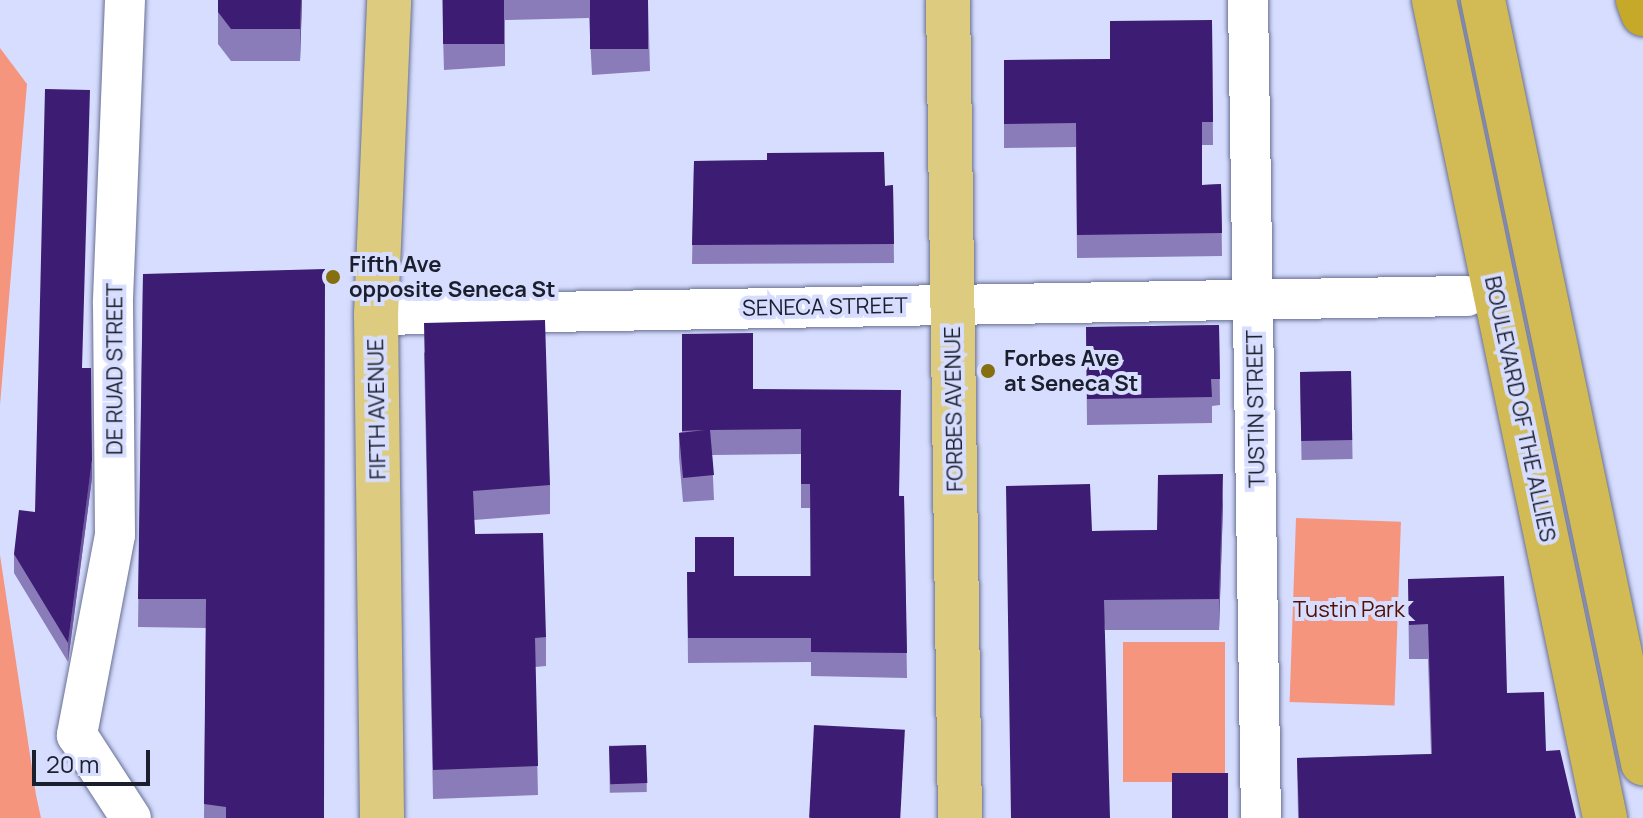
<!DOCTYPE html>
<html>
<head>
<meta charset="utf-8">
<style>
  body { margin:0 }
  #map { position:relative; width:1643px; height:818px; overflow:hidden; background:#d6ddfe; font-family:Manrope,sans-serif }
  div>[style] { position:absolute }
  .green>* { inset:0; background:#f6957d; transform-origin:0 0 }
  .roads { filter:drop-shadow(0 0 2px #687094) drop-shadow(0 0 2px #687094) }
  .minor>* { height:40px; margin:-20px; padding:0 20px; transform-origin:20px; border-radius:20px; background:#fff }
  .primary>* { height:44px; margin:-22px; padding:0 22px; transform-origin:22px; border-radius:22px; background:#ddcb7f }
  .trunk>* { height:44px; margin:-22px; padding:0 22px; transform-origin:22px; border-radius:22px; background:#d2ba54 }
  .motorway>* { height:44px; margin:-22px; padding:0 22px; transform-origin:22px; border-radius:22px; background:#c7a929 }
  .wall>* { inset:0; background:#8a7cb8; transform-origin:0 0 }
  .shaded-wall>* { inset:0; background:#6b569d }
  .building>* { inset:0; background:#3d1c73; transform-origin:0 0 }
  .dots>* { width:22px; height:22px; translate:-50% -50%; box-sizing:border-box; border:4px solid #d6ddfe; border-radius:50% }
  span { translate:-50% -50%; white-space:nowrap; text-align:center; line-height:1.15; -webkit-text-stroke:8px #d6ddfe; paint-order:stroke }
  .poi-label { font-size:22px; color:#1b1e2c; font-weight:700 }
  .left { translate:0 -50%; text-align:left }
  .street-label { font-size:22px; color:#1b1e2c }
  .park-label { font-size:22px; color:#520e00 }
  .scale { position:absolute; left:32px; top:750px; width:118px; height:36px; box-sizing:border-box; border:4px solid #1b1e2c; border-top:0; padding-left:10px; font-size:24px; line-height:28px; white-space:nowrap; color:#1b1e2c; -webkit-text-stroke:6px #d6ddfe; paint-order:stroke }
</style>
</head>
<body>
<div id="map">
  <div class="green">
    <div style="clip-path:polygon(0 48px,27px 84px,0 405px)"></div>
    <div style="left:1296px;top:518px;width:105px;height:184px;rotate:2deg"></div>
    <div style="clip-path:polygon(0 555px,36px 795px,41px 818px,0 818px)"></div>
    <div style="left:1123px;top:642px;width:102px;height:140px"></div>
  </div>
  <div class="roads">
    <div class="minor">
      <div style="left:125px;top:0;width:304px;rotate:92.3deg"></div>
      <div style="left:113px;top:304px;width:231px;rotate:89.5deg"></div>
      <div style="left:115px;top:535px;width:204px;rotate:100.8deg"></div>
      <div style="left:77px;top:735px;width:99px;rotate:57deg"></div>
      <div style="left:1248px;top:0;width:818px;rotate:89.09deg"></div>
      <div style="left:376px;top:315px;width:1091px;rotate:-1deg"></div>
    </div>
    <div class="primary">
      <div style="left:948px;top:0;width:818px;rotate:89.16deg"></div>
      <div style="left:382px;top:818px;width:503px;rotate:-90.68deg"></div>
      <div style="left:376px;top:315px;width:315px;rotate:-87.6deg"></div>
    </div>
    <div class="trunk">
      <div style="left:1434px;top:0;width:836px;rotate:78.19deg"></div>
      <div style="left:1483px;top:0;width:780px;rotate:78.16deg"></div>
    </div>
    <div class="motorway">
      <div style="left:1638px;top:0;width:15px;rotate:70deg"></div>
    </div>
  </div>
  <div class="wall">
    <div style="clip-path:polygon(218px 0,302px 0,300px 61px,231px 61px,218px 44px)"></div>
    <div style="clip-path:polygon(442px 0,648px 0,650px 71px,592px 75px,589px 18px,505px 20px,505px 66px,444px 70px)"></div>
    <div style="clip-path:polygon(1212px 20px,1213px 145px,1202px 145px,1202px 185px,1221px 184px,1222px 256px,1077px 258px,1076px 147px,1004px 148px,1004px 60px,1110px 59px)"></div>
    <div style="clip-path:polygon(767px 160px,885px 186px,893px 185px,894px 263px,692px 264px,694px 161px)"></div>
    <div style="clip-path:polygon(143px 274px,324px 818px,204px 818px,206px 628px,138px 627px)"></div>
    <div style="clip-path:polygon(1219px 325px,1220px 405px,1212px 406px,1212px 423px,1087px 425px,1086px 327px)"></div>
    <div style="clip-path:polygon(682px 334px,753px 389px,900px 496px,904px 496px,907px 678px,811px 676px,811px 662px,688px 663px,687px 572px,734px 576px,810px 576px,810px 508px,801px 508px,801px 454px,712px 455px,714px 500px,683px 502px,679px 457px,679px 433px,682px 432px)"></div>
    <div style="clip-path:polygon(424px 352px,550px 485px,550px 514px,474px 520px,475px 534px,546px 637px,546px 666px,535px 667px,538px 795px,433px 799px)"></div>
    <div style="clip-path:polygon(82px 368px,92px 478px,68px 662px,14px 573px,14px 554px,35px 512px)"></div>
    <div style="left:1351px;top:371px;width:88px;height:51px;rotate:89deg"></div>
    <div style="clip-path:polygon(1223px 505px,1219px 630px,1105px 630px,1092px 531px,1157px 530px)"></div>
    <div style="clip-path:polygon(1408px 579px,1507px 693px,1546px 751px,1576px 818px,1298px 818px,1297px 758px,1431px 754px,1428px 659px,1409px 659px)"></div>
    <div style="left:646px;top:745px;width:47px;height:37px;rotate:89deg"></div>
  </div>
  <div class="shaded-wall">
    <div style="clip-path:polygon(301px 0,302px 0,300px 61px,300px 29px)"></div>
    <div style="clip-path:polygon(92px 460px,92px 478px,68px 662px,68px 643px)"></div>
    <div style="clip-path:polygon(1223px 474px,1223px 505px,1219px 630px,1219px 599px)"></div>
  </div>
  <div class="building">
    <div style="clip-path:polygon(218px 0,301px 0,300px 29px,231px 29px,218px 12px)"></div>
    <div style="left:443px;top:0;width:61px;height:44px"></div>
    <div style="left:590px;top:0;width:58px;height:49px"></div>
    <div style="clip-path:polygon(1212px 20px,1213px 122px,1202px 122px,1202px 185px,1221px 184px,1222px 233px,1077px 235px,1076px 123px,1004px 124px,1004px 60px,1110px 59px,1110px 21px)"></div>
    <div style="clip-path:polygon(45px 89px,90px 90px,82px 368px,91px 368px,92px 460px,68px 643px,14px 554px,19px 510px,35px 512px)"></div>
    <div style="clip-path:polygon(884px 152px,885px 186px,893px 185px,894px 244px,692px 245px,694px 161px,767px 160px,767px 153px)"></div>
    <div style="clip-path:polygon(325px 269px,324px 818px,226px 818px,226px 807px,204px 804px,206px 599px,138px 599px,143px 274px)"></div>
    <div style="clip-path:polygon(545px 320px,550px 485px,473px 491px,475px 534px,543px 533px,546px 637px,535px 638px,538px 766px,433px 770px,424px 323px)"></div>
    <div style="clip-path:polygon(1219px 325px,1220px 379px,1211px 379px,1212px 397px,1087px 399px,1086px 327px)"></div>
    <div style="clip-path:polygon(753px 333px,753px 389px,901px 390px,899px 496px,904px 496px,907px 653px,811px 652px,811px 638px,688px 638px,687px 572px,695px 572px,695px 537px,734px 537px,734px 576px,811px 576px,810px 484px,801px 484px,801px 429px,710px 430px,714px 475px,683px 478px,679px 433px,705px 430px,682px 431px,682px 334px)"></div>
    <div style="left:1351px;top:371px;width:69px;height:51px;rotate:89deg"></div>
    <div style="clip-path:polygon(1223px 474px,1219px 599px,1104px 600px,1110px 818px,1011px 818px,1006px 486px,1090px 484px,1092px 531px,1157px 530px,1158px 475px)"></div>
    <div style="clip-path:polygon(1504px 576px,1507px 693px,1544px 692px,1546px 751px,1560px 750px,1576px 818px,1299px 818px,1297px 758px,1432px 754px,1428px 624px,1409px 625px,1408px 579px)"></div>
    <div style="left:814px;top:725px;width:91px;height:93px;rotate:3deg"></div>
    <div style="left:646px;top:745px;width:38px;height:37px;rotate:88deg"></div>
    <div style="left:1228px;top:773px;width:45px;height:56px;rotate:90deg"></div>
  </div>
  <div class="dots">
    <div style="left:333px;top:277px;background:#856f0f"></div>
    <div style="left:988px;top:371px;background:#856f0f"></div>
  </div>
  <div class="poi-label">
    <span class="left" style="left:349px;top:277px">Fifth Ave<br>opposite Seneca St</span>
    <span class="left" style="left:1004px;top:371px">Forbes Ave<br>at Seneca St</span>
  </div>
  <div class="street-label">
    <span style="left:825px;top:307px;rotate:-1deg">SENECA STREET</span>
    <span style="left:115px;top:369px;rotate:-90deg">DE RUAD STREET</span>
    <span style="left:377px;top:409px;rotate:-91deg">FIFTH AVENUE</span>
    <span style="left:954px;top:409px;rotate:-91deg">FORBES AVENUE</span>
    <span style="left:1256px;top:409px;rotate:-91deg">TUSTIN STREET</span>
    <span style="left:1520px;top:409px;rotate:78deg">BOULEVARD OF THE ALLIES</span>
  </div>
  <div class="park-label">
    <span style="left:1349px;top:610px">Tustin Park</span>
  </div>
  <div class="scale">20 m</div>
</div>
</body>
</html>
